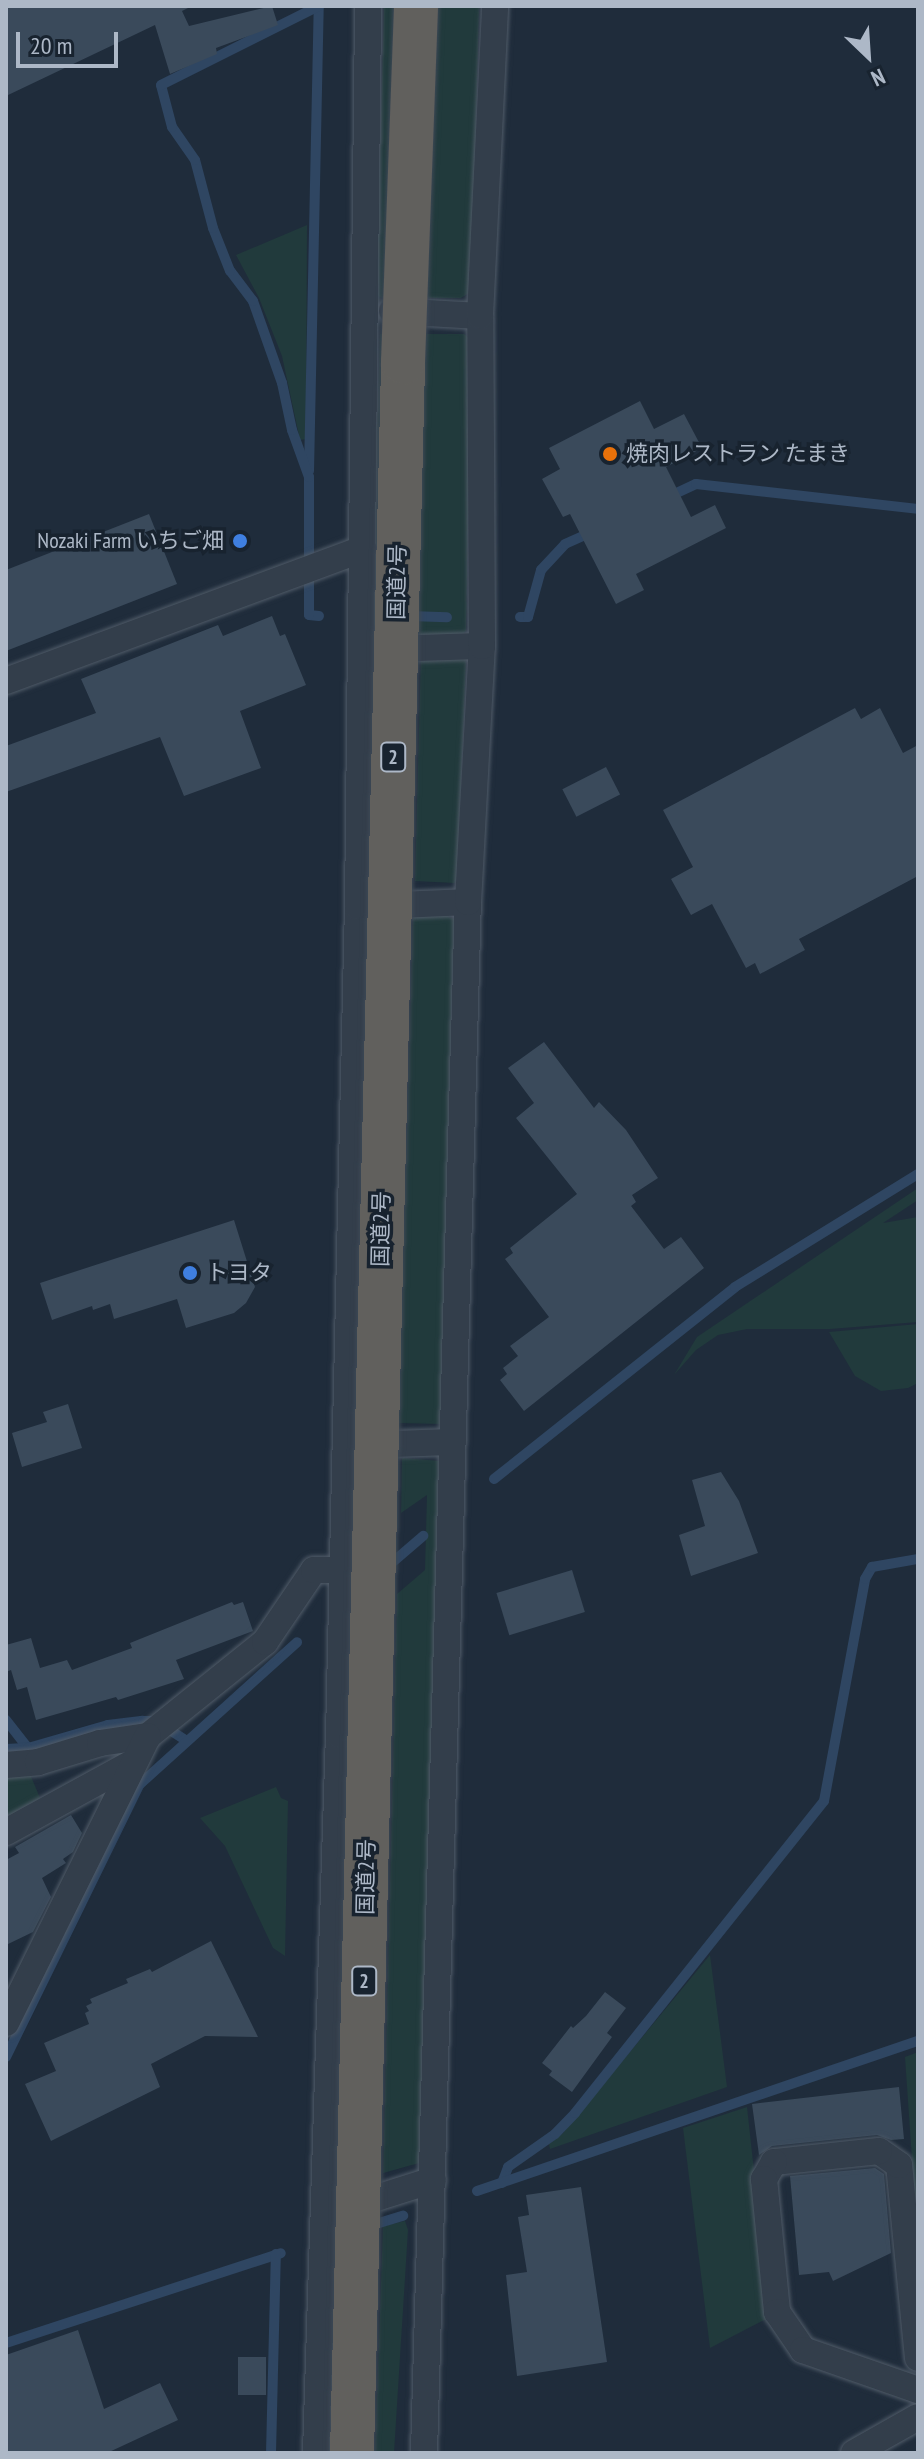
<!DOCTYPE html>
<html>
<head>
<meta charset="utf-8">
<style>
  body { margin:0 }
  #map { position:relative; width:924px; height:2459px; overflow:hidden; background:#1f2c3b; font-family:"PT Sans Narrow","Noto Sans JP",sans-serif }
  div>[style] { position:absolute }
  .green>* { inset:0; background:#213a3c }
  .stream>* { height:10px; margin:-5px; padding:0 5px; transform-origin:5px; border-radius:5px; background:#2f4662 }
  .building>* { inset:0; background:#3a4a5b; transform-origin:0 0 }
  .roads { filter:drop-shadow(0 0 2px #505b68) drop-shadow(0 0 2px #505b68) }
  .minor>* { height:26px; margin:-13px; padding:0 13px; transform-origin:13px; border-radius:13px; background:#333e4b }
  .bridges { filter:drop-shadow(0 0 2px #3d4855) drop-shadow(0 0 2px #3d4855) }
  .trunk-bridge>* { height:44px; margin:-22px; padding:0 22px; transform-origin:22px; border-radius:22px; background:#61605d }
  .dots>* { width:22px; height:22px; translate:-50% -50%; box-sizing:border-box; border:4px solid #18232f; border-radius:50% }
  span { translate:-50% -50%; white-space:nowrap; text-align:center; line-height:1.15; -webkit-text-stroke:7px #18232f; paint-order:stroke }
  .shield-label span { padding:2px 6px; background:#18232f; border:2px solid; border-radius:6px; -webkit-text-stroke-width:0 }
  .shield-label { font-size:20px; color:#adb8c7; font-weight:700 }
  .poi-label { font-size:22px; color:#adb8c7 }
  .left { translate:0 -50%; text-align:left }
  .right { translate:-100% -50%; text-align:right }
  .street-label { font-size:22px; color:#adb8c7 }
  .frame { position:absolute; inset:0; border:8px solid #adb8c7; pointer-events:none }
  .north { position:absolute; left:828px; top:16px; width:80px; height:80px; -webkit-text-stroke:6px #18232f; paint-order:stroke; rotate:155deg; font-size:22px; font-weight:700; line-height:32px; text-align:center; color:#adb8c7 }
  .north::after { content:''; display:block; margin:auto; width:28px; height:36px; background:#adb8c7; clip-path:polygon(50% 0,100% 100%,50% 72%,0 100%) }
  .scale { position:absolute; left:16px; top:32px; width:102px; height:36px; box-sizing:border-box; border:4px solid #adb8c7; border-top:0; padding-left:10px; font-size:24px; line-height:28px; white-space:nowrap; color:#adb8c7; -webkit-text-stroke:6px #18232f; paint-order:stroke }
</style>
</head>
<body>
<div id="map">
  <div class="green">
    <div style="clip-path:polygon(384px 6px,479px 6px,472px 291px,461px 298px,384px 298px,379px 297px,376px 290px)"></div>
    <div style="clip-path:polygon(307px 225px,306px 439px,300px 440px,282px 356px,259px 298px,236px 255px)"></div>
    <div style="clip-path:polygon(380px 334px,464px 334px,472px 340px,466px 631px,460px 636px,369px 635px)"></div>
    <div style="clip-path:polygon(421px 653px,464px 655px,466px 662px,457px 880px,454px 883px,415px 881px)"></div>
    <div style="clip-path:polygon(413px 915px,445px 915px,454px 919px,441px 1424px,399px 1423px)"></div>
    <div style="clip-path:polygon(918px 1188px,918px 1200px,883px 1223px,918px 1217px,918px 1322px,830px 1329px,747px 1329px,718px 1335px,696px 1350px,674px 1375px,697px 1337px)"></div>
    <div style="clip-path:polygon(918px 1324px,918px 1383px,908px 1388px,881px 1391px,855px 1376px,829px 1332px)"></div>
    <div style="clip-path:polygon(402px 1458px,441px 1461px,423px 2162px,383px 2173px,397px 1594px,425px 1570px,427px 1495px,401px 1513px)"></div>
    <div style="clip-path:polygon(30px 1774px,40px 1798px,33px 1809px,6px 1824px,6px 1776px)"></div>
    <div style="clip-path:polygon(276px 1787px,281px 1798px,288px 1801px,285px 1956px,273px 1948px,225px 1846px,200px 1818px)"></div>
    <div style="clip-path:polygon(710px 1955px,727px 2087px,550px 2149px,549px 2144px,563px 2133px)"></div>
    <div style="clip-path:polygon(918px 2052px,918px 2233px,917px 2233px,905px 2057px)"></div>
    <div style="clip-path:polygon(747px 2107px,770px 2317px,710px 2348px,683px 2128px)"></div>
    <div style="clip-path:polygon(405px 2221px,408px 2230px,394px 2453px,375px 2453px,383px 2226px)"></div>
  </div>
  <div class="stream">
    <div style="left:309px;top:471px;width:465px;rotate:-88.8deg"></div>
    <div style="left:668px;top:497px;width:31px;rotate:-25deg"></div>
    <div style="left:696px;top:484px;width:223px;rotate:6.4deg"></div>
    <div style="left:319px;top:616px;width:10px;rotate:-174deg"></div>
    <div style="left:309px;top:615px;width:138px;rotate:-90deg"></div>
    <div style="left:309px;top:477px;width:50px;rotate:-109.9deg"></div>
    <div style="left:292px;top:430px;width:48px;rotate:-102deg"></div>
    <div style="left:282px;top:383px;width:87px;rotate:-109.5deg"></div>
    <div style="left:253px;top:301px;width:38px;rotate:-127deg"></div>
    <div style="left:230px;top:271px;width:46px;rotate:-111.6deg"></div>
    <div style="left:213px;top:228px;width:70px;rotate:-104.8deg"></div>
    <div style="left:195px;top:160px;width:40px;rotate:-124.9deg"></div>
    <div style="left:172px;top:127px;width:43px;rotate:-104.7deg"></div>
    <div style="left:161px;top:85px;width:177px;rotate:-26.6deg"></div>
    <div style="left:409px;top:616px;width:38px;rotate:2deg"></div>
    <div style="left:520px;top:617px;width:8px"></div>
    <div style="left:528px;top:617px;width:49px;rotate:-74.5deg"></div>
    <div style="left:541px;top:570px;width:35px;rotate:-47deg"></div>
    <div style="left:565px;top:544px;width:30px;rotate:-24deg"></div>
    <div style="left:494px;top:1479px;width:308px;rotate:-38.5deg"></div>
    <div style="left:735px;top:1287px;width:215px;rotate:-31.7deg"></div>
    <div style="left:387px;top:1567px;width:48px;rotate:-40.7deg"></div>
    <div style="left:6px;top:1720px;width:36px;rotate:52deg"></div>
    <div style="left:6px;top:1749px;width:22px;rotate:-3deg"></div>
    <div style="left:28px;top:1748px;width:83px;rotate:-16deg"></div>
    <div style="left:108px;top:1725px;width:35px;rotate:-7deg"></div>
    <div style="left:143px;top:1721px;width:13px"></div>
    <div style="left:156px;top:1721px;width:37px;rotate:33deg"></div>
    <div style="left:6px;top:2057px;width:303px;rotate:-63.9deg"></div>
    <div style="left:139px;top:1785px;width:213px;rotate:-42.1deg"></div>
    <div style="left:502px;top:2183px;width:17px;rotate:-69deg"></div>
    <div style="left:508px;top:2167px;width:57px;rotate:-35.1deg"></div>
    <div style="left:555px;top:2134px;width:29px;rotate:-46deg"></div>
    <div style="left:575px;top:2113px;width:399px;rotate:-51.4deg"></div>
    <div style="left:824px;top:1801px;width:226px;rotate:-79.5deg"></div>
    <div style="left:865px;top:1579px;width:14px;rotate:-60deg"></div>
    <div style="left:872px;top:1567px;width:47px;rotate:-9.9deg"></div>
    <div style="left:477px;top:2191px;width:466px;rotate:-18.8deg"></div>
    <div style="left:366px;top:2227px;width:39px;rotate:-17deg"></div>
    <div style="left:6px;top:2343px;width:289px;rotate:-18.1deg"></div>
    <div style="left:271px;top:2453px;width:199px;rotate:-88.6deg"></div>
  </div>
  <div class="building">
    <div style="clip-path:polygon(6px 6px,192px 6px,182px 11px,189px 26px,272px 6px,278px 25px,216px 48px,217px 54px,170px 74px,155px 25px,6px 96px)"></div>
    <div style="clip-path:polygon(640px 401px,654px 429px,684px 414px,702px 448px,666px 467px,691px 517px,715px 505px,726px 528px,636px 574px,644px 590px,616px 604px,570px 514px,563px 517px,542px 479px,560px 469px,549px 448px)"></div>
    <div style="clip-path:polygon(149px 514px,177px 584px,6px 651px,6px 570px)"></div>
    <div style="clip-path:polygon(272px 616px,280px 636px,285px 634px,306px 685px,240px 711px,261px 768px,184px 796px,160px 737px,6px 792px,6px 746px,96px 713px,81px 679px,218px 625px,223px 636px)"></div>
    <div style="clip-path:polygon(855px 708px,861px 719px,880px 708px,903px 753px,918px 745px,918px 876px,799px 939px,805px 950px,760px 974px,755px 963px,746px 968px,712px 904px,691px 915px,671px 879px,693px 867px,663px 810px)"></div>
    <div style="left:606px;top:767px;width:31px;height:49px;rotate:63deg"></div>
    <div style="clip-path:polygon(544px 1042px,594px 1108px,599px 1102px,626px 1130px,658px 1178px,632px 1195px,636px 1202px,631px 1206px,664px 1249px,681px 1237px,704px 1268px,524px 1411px,500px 1380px,507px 1374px,503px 1368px,518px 1356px,510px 1346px,549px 1317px,505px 1259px,513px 1253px,510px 1248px,577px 1194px,516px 1118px,534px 1103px,508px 1068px)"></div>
    <div style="clip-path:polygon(234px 1220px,255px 1287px,246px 1303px,234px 1313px,186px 1328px,177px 1299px,114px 1319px,110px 1304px,93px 1310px,92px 1306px,52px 1320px,40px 1283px)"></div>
    <div style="clip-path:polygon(68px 1404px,82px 1448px,22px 1467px,12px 1433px,47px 1422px,43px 1412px)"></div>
    <div style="clip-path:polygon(721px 1472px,739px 1501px,758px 1553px,691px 1576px,679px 1535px,705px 1526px,692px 1480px)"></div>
    <div style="left:572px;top:1570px;width:44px;height:79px;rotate:73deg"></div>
    <div style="clip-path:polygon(232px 1602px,234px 1605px,243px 1602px,253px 1631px,176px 1660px,184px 1679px,118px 1700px,116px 1697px,36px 1720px,27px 1687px,17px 1690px,11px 1670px,6px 1672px,6px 1645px,31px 1638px,40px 1668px,67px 1660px,72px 1670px,132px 1648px,130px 1643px)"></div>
    <div style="clip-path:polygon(71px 1815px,82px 1833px,73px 1852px,63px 1859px,66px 1863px,42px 1878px,51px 1897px,33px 1932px,6px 1945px,6px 1860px,19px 1853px,15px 1847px)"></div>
    <div style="clip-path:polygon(211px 1941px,258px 2037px,205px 2036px,151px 2064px,160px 2087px,51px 2141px,25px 2084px,56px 2071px,44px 2043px,89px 2024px,85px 2013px,89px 2011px,86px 2006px,92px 2003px,90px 1999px,128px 1983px,126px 1979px,150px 1969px,152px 1972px)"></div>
    <div style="clip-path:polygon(605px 1992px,626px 2008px,607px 2033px,612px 2037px,572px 2092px,549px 2075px,552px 2071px,542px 2063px,571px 2026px,573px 2028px,586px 2016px)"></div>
    <div style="clip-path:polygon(899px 2087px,904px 2139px,891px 2140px,877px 2135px,772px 2146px,759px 2155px,752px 2104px)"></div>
    <div style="clip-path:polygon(875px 2168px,884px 2174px,891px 2253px,833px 2281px,829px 2272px,799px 2275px,790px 2176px)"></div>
    <div style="clip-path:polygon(581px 2187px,607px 2362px,517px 2376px,506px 2275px,527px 2272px,518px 2217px,529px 2215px,526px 2195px)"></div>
    <div style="clip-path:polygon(78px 2330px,104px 2409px,160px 2383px,178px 2420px,107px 2453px,6px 2453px,6px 2355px)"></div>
    <div style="left:238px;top:2357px;width:28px;height:38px"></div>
  </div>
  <div class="roads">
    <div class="minor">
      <div style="left:392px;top:311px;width:88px;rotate:3.3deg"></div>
      <div style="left:385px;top:649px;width:97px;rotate:-1.8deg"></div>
      <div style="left:6px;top:681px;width:381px;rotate:-20.3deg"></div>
      <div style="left:376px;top:906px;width:92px;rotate:-2.5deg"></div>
      <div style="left:364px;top:1445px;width:88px;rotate:-2deg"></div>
      <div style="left:6px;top:1765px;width:32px;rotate:-5deg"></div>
      <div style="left:38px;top:1762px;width:65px;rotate:-17deg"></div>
      <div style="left:100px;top:1743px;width:49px;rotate:-8.3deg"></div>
      <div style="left:148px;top:1736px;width:150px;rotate:-38.8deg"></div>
      <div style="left:265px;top:1642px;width:87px;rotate:-55.8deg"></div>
      <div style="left:314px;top:1570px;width:28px"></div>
      <div style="left:6px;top:1832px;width:146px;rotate:-28.7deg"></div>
      <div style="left:6px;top:2023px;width:320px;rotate:-63.7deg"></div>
      <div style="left:348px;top:2207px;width:89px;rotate:-17.6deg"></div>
      <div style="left:918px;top:2358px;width:194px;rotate:-95.6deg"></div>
      <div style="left:899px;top:2165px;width:24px;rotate:-145deg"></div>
      <div style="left:879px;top:2151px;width:106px;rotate:174deg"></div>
      <div style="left:774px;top:2162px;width:20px;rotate:120deg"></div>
      <div style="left:764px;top:2179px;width:134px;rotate:84.4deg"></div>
      <div style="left:777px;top:2312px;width:46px;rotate:55.6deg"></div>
      <div style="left:803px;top:2350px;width:122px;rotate:19.2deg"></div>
      <div style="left:316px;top:2453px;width:718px;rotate:-88.17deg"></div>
      <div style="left:339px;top:1735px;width:828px;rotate:-88.69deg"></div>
      <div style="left:358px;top:907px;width:901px;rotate:-89.36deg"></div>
      <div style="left:424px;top:2453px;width:1552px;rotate:-88.38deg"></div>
      <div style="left:468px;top:902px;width:256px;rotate:-86.9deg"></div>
      <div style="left:482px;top:646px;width:330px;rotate:-90.3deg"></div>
      <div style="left:480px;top:316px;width:310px;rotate:-87.2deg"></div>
      <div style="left:854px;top:2453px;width:73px;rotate:-29.4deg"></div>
    </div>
  </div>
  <div class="bridges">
    <div class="trunk-bridge">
      <div style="left:352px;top:2453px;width:2092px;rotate:-88.6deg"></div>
      <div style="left:403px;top:362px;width:356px;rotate:-87.9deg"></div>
    </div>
  </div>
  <div class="dots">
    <div style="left:610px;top:454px;background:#e8710a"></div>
    <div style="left:240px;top:541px;background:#3f7fe0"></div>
    <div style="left:190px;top:1273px;background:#3f7fe0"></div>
  </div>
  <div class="shield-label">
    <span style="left:393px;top:757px">2</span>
    <span style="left:364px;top:1981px">2</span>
  </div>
  <div class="poi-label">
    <span class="left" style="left:626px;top:454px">焼肉レストラン たまき</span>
    <span class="right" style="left:224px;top:541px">Nozaki Farm いちご畑</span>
    <span class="left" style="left:206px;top:1273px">トヨタ</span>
  </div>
  <div class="street-label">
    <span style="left:397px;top:582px;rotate:-89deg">国道2号</span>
    <span style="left:381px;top:1229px;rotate:-89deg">国道2号</span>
    <span style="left:366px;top:1877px;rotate:-89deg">国道2号</span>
  </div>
  <div class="frame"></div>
  <div class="north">N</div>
  <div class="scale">20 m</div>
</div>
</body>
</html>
